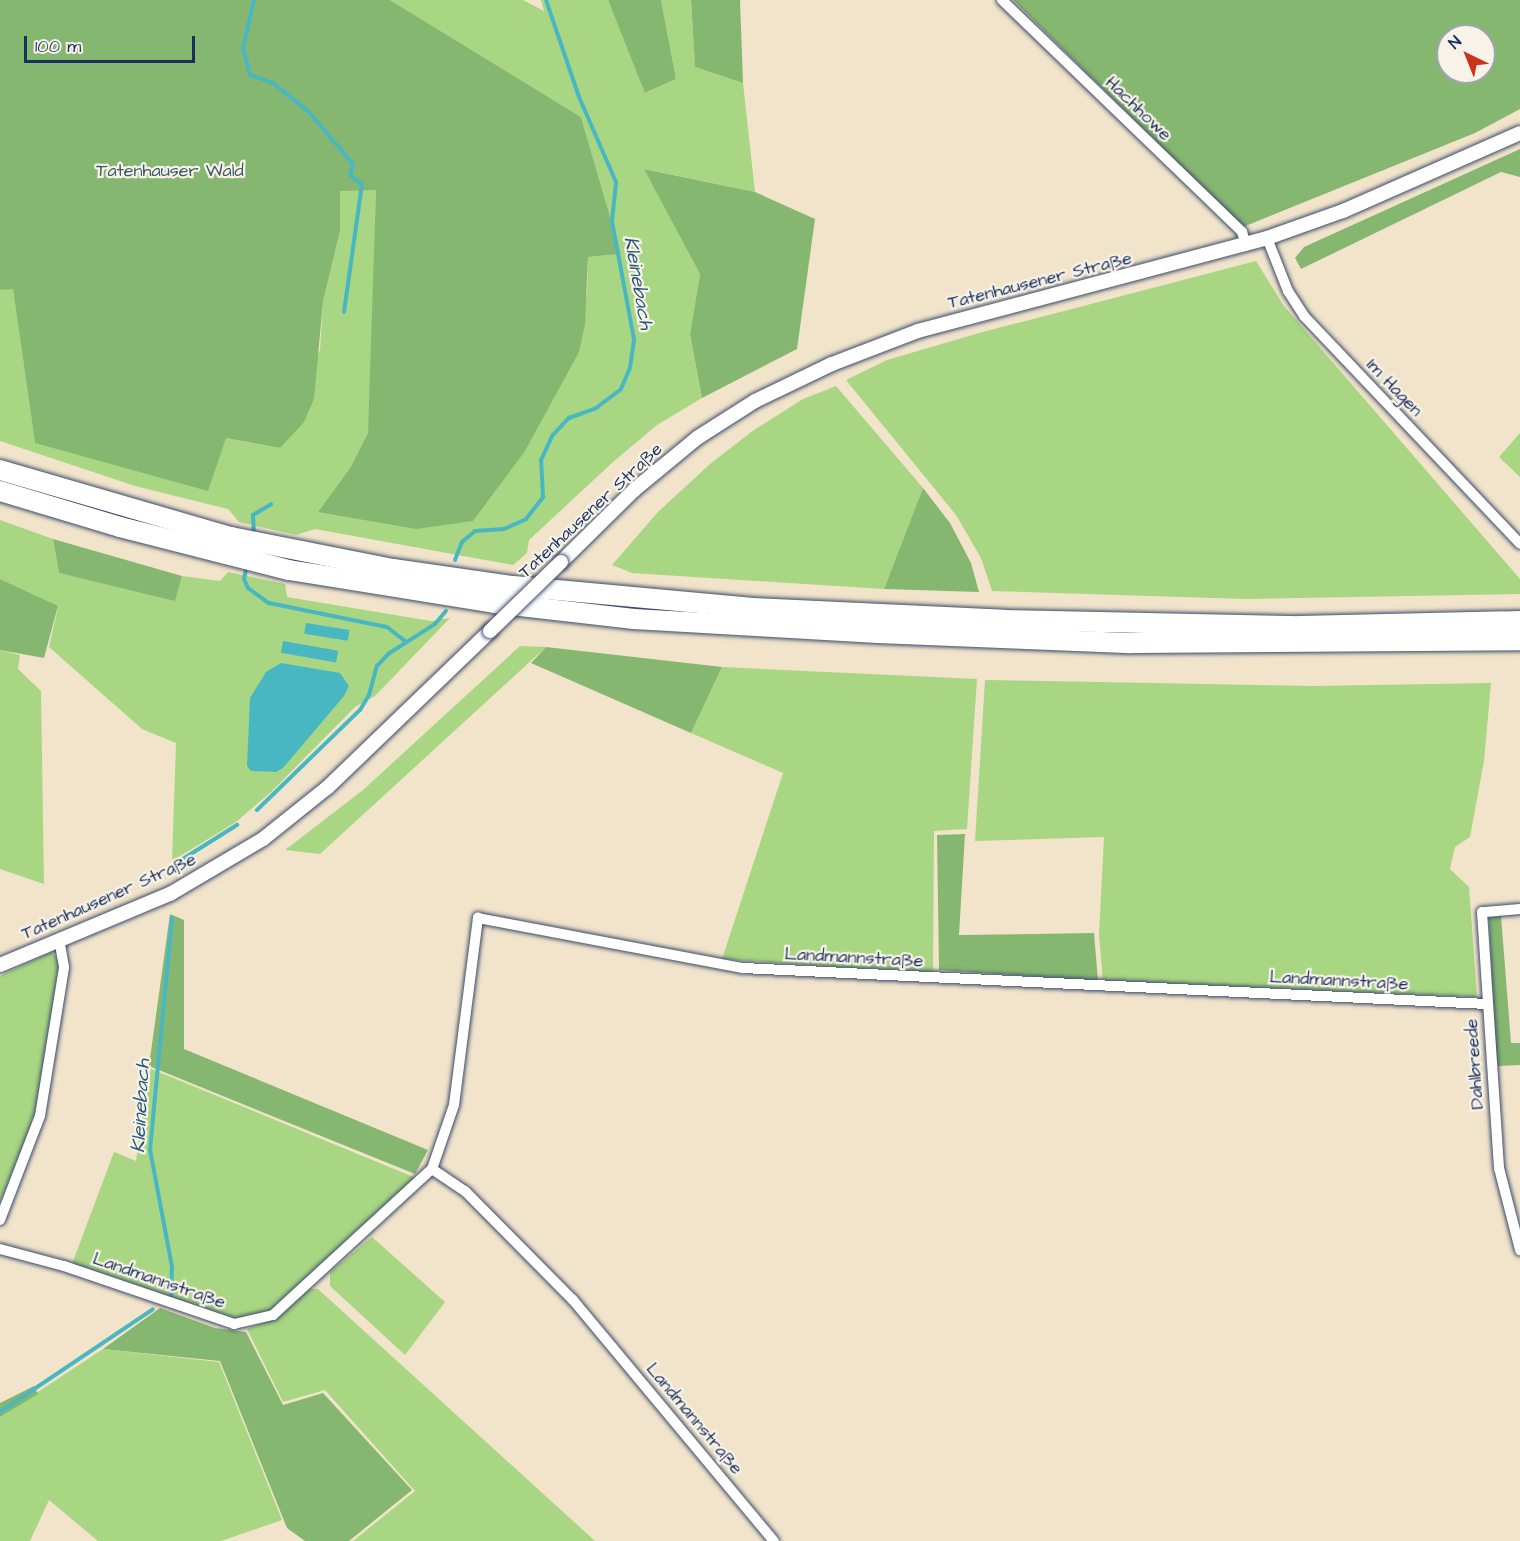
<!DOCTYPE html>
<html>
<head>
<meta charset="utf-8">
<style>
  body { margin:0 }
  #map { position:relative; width:1520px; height:1541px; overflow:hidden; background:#f1e4ca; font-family:"Architects Daughter",sans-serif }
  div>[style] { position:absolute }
  .green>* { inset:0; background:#a9d682 }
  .forest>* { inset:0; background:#86b770 }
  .water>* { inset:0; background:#48b7c1; transform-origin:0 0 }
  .stream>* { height:4px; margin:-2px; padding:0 2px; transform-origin:2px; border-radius:2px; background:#48b7c1 }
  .roads { filter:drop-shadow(0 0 2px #3b4a6e) drop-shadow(0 0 2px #3b4a6e) }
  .minor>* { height:10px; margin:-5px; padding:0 5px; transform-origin:5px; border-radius:5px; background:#fff }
  .tertiary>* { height:14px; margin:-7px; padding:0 7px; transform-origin:7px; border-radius:7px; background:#fff }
  .motorway>* { height:20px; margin:-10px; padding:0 10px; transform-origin:10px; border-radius:10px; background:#fff }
  .bridges { filter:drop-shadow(0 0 2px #3b4a6e) drop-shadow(0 0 2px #3b4a6e) }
  .tertiary-bridge>* { height:14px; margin:-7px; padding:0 7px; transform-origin:7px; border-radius:7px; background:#fff }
  span { translate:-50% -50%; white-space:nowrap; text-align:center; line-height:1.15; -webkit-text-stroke:4.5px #f7f3e8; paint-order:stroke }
  .street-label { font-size:18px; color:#1b2f5e }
  .park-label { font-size:18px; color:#3e5967 }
  .water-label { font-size:20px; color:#28587c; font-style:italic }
  .north { position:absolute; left:1436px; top:24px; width:60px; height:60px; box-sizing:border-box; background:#f7f3e8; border:2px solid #9fa5b1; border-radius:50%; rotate:317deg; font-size:16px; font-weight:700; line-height:24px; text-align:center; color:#1b2f5e }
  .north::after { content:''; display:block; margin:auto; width:21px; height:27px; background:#c8321e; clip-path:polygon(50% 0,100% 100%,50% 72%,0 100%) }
  .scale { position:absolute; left:24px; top:36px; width:171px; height:27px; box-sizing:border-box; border:3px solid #1b2f5e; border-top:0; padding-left:8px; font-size:18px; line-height:21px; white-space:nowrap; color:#1b2f5e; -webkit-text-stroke:4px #f7f3e8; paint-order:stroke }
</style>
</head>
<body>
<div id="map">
  <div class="green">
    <div style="clip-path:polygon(390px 0,523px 0,544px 11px,541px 0,608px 0,646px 93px,676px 79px,661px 0,691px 0,695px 67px,743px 83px,755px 192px,645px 169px,700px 274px,690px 334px,702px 398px,657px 425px,613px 462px,529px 540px,527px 553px,513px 565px,315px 529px,296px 535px,239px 522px,228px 509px,135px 486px,0 441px,0 290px,13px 288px,35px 443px,226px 438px,280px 448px,320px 350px,323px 302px,340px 231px,340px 190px,376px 190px,372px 382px,368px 433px,350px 468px,318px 512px,587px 294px,588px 257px,621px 254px,581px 117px)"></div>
    <div style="clip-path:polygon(1256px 261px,1284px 306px,1520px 579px,1520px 594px,1246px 599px,992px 591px,981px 558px,956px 515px,846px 380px,887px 360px,979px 333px)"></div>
    <div style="clip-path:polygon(836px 386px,923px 488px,884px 589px,632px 573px,612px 565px,658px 512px,710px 464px,754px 430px,803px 399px)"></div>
    <div style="clip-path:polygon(1520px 433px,1520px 477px,1499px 457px)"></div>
    <div style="clip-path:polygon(0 520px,53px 539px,59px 573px,175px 600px,182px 576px,220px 581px,228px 572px,285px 584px,287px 597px,431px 621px,450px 618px,375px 696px,355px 707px,271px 792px,236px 822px,172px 861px,176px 743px,142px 729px,49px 647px,58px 607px,0 579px)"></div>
    <div style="clip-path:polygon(520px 646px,546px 647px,320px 854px,285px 850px,363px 790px)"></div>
    <div style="clip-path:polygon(0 650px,20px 655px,18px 669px,41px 691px,44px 884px,0 869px)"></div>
    <div style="clip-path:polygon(722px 667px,977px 679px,967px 829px,934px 831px,933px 974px,722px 959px,783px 773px,691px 733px)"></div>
    <div style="clip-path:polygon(985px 680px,1314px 686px,1491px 683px,1484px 761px,1470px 837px,1455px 847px,1450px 869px,1469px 887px,1477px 997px,1103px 982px,1099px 934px,1104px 837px,975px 841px)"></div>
    <div style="clip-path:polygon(51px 952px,60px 961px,35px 1115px,0 1203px,0 976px)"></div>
    <div style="clip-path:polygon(149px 1068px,416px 1178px,274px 1309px,236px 1320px,72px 1264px,114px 1152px,136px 1161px)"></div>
    <div style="clip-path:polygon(372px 1237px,445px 1302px,405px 1355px,330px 1286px,330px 1272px)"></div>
    <div style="clip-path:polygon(310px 1289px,318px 1289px,595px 1541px,353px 1541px,415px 1491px,325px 1390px,283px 1402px,247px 1329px,270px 1320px)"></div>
    <div style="clip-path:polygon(103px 1349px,219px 1362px,282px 1520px,221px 1541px,98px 1541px,49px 1500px,30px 1541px,0 1541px,0 1417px)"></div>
  </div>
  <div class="forest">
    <div style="clip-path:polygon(0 0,390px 0,581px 117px,621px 254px,588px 257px,585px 324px,579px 352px,525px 451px,473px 521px,416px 529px,318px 512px,350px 468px,368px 433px,376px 190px,340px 191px,340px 231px,323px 302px,314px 399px,304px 422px,280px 448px,226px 438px,208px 491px,35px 443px,13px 289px,0 290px)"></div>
    <div style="clip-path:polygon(608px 0,661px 0,676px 79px,645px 93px)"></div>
    <div style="clip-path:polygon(691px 0,740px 0,743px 83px,695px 67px)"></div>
    <div style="clip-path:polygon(evenodd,1013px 0,1520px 0,1520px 109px,1475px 133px,1243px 227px,1013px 0,1448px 36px,1484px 36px,1484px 72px,1448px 72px,1448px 36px)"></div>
    <div style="clip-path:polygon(1520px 149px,1520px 177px,1501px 172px,1301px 269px,1295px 258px,1304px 247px)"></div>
    <div style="clip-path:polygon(644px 169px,755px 192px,815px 219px,797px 349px,702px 398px,690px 334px,700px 274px)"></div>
    <div style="clip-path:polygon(923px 488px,950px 523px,971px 563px,979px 592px,884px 589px)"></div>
    <div style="clip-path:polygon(53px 539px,182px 576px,175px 601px,59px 573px)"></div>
    <div style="clip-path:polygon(0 579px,58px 606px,44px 658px,0 650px)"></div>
    <div style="clip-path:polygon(546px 647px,722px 667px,691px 733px,531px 663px)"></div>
    <div style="clip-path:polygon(965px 834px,959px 935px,1094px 933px,1098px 981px,939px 970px,937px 835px)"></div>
    <div style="clip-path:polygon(170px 914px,184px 920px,184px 1049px,428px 1150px,415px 1174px,149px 1066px)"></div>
    <div style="clip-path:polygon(1501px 916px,1511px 1043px,1520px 1043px,1520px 1065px,1498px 1066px,1495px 1046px,1489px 918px)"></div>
    <div style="clip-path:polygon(160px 1308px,215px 1328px,246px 1332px,283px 1405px,323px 1393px,412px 1490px,349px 1541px,305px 1541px,287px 1528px,220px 1361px,103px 1349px)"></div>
    <div style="clip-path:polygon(34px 1386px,38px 1394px,0 1417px,0 1403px)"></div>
  </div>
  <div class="water">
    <div style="left:306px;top:623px;width:44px;height:11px;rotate:9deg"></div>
    <div style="left:283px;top:641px;width:56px;height:12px;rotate:10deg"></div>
    <div style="clip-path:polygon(281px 663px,340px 673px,349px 686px,344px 696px,283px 768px,276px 772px,251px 771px,247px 766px,250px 698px,266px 672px)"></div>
  </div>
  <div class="stream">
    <div style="left:254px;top:0;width:49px;rotate:102.9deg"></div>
    <div style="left:243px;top:48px;width:28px;rotate:75deg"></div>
    <div style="left:250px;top:75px;width:24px;rotate:19deg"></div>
    <div style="left:273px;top:83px;width:46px;rotate:38.9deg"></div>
    <div style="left:309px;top:112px;width:68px;rotate:49.8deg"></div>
    <div style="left:353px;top:164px;width:11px;rotate:105deg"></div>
    <div style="left:350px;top:175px;width:15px;rotate:37deg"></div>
    <div style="left:362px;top:184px;width:129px;rotate:98deg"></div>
    <div style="left:254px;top:535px;width:20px;rotate:-93deg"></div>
    <div style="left:253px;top:515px;width:21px;rotate:-31deg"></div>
    <div style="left:455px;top:560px;width:19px;rotate:-69deg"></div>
    <div style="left:462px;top:542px;width:17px;rotate:-40deg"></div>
    <div style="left:475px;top:531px;width:29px;rotate:-4deg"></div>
    <div style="left:504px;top:529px;width:24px;rotate:-24deg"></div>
    <div style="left:526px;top:519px;width:28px;rotate:-52deg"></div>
    <div style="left:543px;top:497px;width:37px;rotate:-93deg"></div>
    <div style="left:541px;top:460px;width:26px;rotate:-65deg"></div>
    <div style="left:552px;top:436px;width:25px;rotate:-47deg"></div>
    <div style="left:569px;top:418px;width:29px;rotate:-20deg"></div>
    <div style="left:596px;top:408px;width:31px;rotate:-37deg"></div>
    <div style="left:621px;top:389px;width:23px;rotate:-67deg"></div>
    <div style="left:630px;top:368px;width:29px;rotate:-82deg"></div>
    <div style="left:634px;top:339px;width:120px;rotate:-100.6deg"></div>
    <div style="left:612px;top:221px;width:39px;rotate:-84deg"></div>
    <div style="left:616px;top:182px;width:93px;rotate:-113.5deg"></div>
    <div style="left:579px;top:97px;width:102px;rotate:-108.8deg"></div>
    <div style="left:247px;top:565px;width:14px;rotate:102deg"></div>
    <div style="left:244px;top:579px;width:10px;rotate:66deg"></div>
    <div style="left:248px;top:588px;width:26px;rotate:36deg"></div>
    <div style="left:269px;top:603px;width:120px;rotate:11.5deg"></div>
    <div style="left:387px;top:627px;width:23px;rotate:38deg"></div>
    <div style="left:257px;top:810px;width:144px;rotate:-44.2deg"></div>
    <div style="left:360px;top:710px;width:17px;rotate:-59deg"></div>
    <div style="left:369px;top:695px;width:30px;rotate:-75deg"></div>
    <div style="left:377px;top:666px;width:16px;rotate:-47deg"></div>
    <div style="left:388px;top:654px;width:56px;rotate:-32.6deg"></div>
    <div style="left:435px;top:624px;width:17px;rotate:-50deg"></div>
    <div style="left:178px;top:862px;width:70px;rotate:-32.1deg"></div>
    <div style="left:171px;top:1296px;width:29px;rotate:-88deg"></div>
    <div style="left:172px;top:1267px;width:119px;rotate:-100.6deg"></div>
    <div style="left:150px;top:1150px;width:233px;rotate:-84.6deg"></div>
    <div style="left:0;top:1412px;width:184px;rotate:-33.9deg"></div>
  </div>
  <div class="roads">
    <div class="minor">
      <div style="left:1002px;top:0;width:334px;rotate:44deg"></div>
      <div style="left:1242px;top:232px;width:14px;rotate:73deg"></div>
      <div style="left:1267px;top:238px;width:57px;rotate:68.4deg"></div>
      <div style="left:1288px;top:291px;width:30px;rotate:57deg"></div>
      <div style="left:1304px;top:316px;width:314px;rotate:46.5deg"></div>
      <div style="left:1520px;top:909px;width:38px;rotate:175deg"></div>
      <div style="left:1482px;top:912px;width:257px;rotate:86.2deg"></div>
      <div style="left:1499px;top:1168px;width:85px;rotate:75.6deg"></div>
      <div style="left:432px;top:1169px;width:68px;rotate:-71deg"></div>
      <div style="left:454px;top:1105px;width:189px;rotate:-82.7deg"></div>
      <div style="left:478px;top:918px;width:270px;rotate:10.7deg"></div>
      <div style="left:743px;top:968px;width:745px;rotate:2.77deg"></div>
      <div style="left:0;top:1220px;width:111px;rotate:-69deg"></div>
      <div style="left:40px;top:1116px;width:151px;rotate:-80.8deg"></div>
      <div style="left:64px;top:967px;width:27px;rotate:-100deg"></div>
      <div style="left:0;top:1249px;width:66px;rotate:14.9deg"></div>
      <div style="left:64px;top:1266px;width:180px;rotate:18.8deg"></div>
      <div style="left:234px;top:1324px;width:40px;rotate:-13deg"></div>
      <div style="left:273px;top:1315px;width:216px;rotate:-42.6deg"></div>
      <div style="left:432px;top:1169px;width:40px;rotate:34deg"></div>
      <div style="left:465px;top:1191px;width:153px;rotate:45.3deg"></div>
      <div style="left:573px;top:1300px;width:314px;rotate:50.2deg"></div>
    </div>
    <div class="tertiary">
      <div style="left:561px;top:562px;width:103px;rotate:-44.6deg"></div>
      <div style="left:634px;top:490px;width:82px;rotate:-39.5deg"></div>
      <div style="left:697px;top:438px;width:69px;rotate:-32.5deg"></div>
      <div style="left:755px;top:401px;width:85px;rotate:-25.7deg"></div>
      <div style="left:832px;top:364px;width:92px;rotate:-21deg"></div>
      <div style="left:918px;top:331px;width:361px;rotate:-14.9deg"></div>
      <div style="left:1267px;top:238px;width:81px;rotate:-19.6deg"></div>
      <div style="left:1343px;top:211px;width:193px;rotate:-23.8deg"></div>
      <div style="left:0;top:965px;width:184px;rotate:-22.7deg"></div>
      <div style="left:170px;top:894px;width:108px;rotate:-30.6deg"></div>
      <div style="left:263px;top:839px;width:83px;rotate:-38.7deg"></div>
      <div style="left:328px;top:787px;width:225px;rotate:-43.9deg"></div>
    </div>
    <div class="motorway">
      <div style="left:0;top:470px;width:241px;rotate:16.2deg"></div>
      <div style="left:231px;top:537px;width:165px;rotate:11.2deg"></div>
      <div style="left:393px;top:569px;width:121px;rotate:8.1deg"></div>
      <div style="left:513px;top:586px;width:241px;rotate:5.2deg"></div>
      <div style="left:753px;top:608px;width:251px;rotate:2.7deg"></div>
      <div style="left:1004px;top:620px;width:296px;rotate:1.2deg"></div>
      <div style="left:1300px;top:626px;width:220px;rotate:-1.3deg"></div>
      <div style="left:0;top:491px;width:125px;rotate:16.7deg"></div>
      <div style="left:120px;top:527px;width:174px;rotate:14.3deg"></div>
      <div style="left:289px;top:570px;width:208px;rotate:9.1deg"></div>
      <div style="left:494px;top:603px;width:141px;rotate:6.5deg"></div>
      <div style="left:634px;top:619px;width:244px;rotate:3.3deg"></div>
      <div style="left:878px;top:633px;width:254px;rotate:2.3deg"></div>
      <div style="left:1132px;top:643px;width:388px;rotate:-0.4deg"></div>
    </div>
  </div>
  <div class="bridges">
    <div class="tertiary-bridge">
      <div style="left:490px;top:631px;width:99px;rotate:-44.2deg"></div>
    </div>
  </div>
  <div class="street-label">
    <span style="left:1138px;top:109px;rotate:44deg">Hachhowe</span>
    <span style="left:1040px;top:281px;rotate:-14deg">Tatenhausener Straße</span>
    <span style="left:1394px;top:388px;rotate:46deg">Im Hagen</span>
    <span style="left:591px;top:511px;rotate:-43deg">Tatenhausener Straße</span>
    <span style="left:109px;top:897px;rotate:-24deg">Tatenhausener Straße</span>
    <span style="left:854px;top:958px;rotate:3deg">Landmannstraße</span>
    <span style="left:1339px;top:981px;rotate:3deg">Landmannstraße</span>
    <span style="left:1475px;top:1064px;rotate:-94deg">Dahlbreede</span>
    <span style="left:159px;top:1281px;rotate:19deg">Landmannstraße</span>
    <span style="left:694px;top:1419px;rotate:50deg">Landmannstraße</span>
  </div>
  <div class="park-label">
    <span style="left:170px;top:171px">Tatenhauser Wald</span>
  </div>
  <div class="water-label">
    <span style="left:638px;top:283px;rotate:80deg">Kleinebach</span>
    <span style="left:141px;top:1106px;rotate:-87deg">Kleinebach</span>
  </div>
  <div class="north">N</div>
  <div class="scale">100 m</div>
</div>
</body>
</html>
